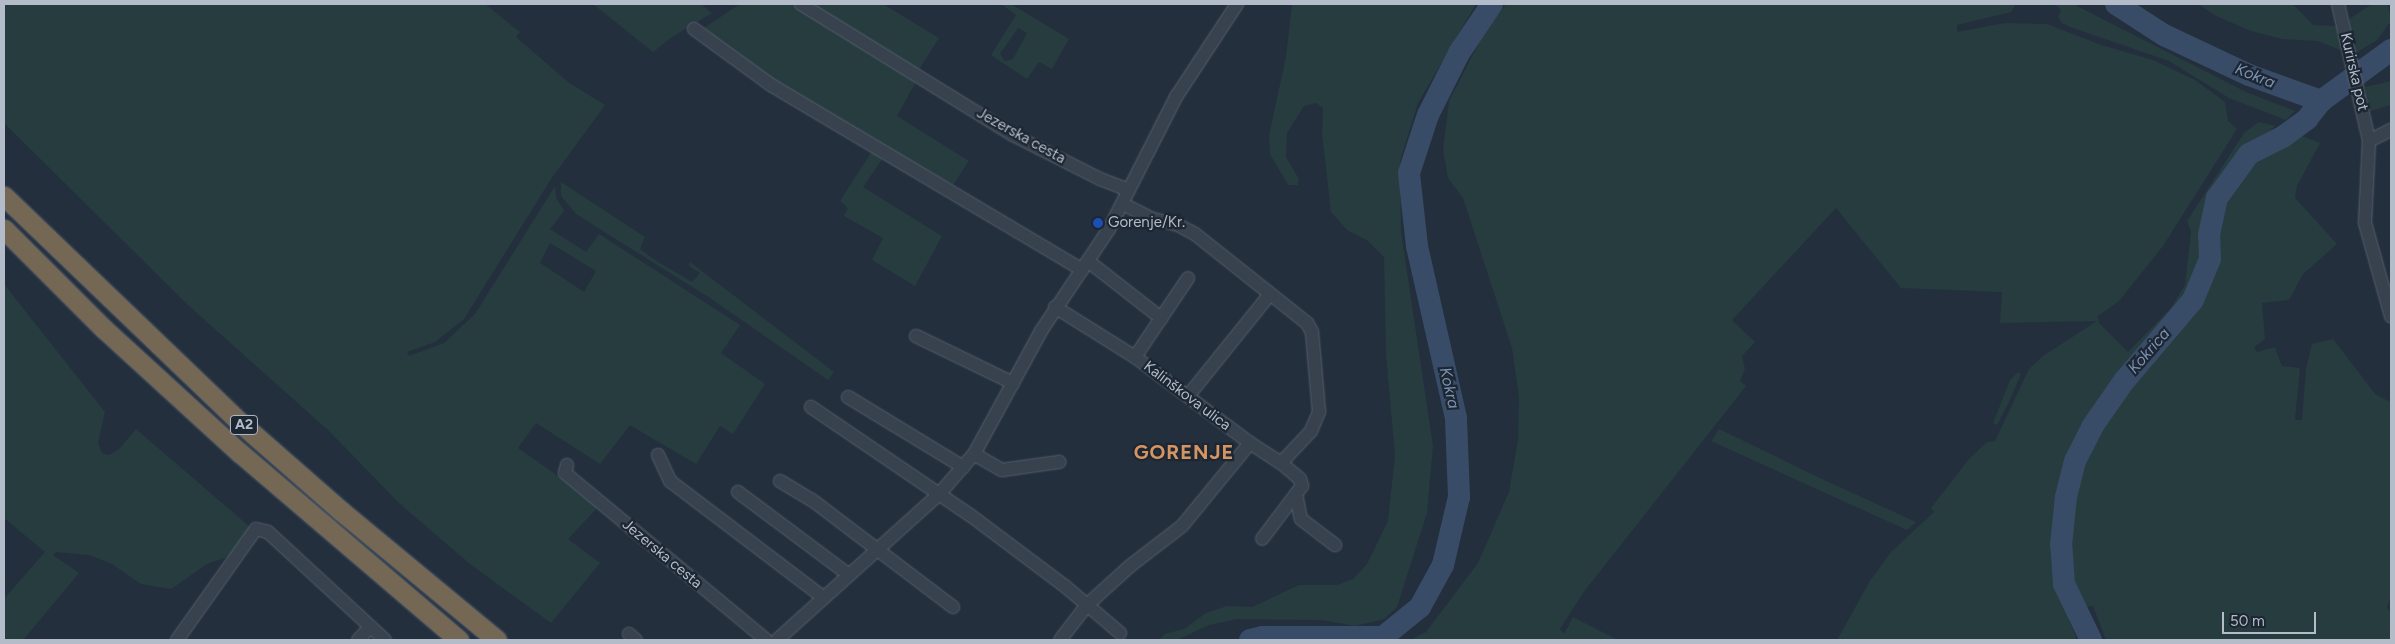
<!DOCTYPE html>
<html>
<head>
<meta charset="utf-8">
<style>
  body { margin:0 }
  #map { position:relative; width:2395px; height:644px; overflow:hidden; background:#242f3e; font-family:Figtree,sans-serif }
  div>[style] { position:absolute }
  .green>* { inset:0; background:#263c3f }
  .river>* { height:22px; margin:-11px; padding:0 11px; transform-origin:11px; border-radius:11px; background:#394c67 }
  .roads { filter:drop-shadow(0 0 1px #565f6c) drop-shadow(0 0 1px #565f6c) }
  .minor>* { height:12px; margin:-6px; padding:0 6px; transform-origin:6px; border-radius:6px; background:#38414e }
  .highway>* { height:19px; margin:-9.5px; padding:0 9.5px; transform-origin:9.5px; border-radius:9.5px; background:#746855 }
  .dots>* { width:14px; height:14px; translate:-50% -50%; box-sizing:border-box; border:2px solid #1d2633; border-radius:50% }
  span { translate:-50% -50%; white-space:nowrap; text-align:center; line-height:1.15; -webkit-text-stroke:4.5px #1d2633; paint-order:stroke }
  .shield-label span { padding:1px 4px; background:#1d2633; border:1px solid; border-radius:4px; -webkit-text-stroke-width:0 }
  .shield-label { font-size:14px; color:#b4bcc9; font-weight:700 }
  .street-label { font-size:15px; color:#b4bcc9 }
  .poi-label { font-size:15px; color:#b4bcc9 }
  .left { translate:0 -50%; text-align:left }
  .water-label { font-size:16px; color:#7c92b1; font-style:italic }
  .district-label { font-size:20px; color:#d59563; font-weight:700; letter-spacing:1px }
  .frame { position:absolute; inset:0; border:5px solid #b4bcc9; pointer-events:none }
  .scale { position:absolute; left:2222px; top:612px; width:94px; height:22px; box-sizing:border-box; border:2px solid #b4bcc9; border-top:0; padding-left:6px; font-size:15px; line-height:18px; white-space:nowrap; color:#b4bcc9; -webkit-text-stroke:4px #1d2633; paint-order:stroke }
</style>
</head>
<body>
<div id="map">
  <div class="green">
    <div style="clip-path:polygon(evenodd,4px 4px,485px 4px,520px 32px,516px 37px,568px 82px,605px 105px,551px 179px,464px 319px,435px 342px,407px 352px,409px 356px,444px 343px,475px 314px,555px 186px,556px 197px,564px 211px,550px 229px,586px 252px,599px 234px,740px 325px,721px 353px,765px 384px,733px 434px,720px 426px,696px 464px,630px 425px,600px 464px,536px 423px,518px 448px,600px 505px,568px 539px,600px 563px,551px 623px,470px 564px,399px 503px,329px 431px,188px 305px,4px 123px,4px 4px,550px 243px,596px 271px,584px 292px,540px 263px,550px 243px)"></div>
    <div style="clip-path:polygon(593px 4px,701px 4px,712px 13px,672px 37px,653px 52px)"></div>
    <div style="clip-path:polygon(740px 4px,795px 4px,918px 78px,897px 116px,969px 161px,953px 185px,793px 95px,704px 28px)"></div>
    <div style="clip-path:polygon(806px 4px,883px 4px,939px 38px,918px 71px)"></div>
    <div style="clip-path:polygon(evenodd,1001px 4px,1011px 4px,1069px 39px,1052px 69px,1039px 62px,1027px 79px,991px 55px,1016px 15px,1001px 4px,1018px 28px,1027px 33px,1013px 59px,1005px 61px,1000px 54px,1018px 28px)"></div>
    <div style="clip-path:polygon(1292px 4px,1476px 4px,1418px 103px,1400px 161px,1401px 232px,1433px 446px,1427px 513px,1397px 607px,1384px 619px,1355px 626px,1322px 620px,1237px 619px,1209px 625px,1177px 640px,1158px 640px,1165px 634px,1184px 629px,1206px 613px,1227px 606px,1252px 607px,1299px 585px,1337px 585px,1353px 579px,1367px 564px,1388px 521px,1395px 455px,1386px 355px,1384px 257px,1368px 241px,1347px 230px,1331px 212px,1322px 133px,1323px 108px,1316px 103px,1304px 106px,1287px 133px,1286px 157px,1299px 179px,1298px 185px,1288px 185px,1270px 154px,1269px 135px,1286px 57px)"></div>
    <div style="clip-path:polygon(1506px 4px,2016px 4px,2011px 12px,1957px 25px,1957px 32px,2005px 23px,2047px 24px,2101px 45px,2153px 60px,2195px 80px,2225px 102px,2228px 121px,2237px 129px,2163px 246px,2119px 301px,2098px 316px,2099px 323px,2128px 352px,2170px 309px,2185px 285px,2191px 232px,2187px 221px,2244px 133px,2259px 122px,2275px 126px,2224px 176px,2213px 195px,2204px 238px,2206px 253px,2189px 295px,2177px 314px,2129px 366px,2100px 406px,2072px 459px,2062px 495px,2058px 548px,2059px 594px,2077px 640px,1837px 640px,1870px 581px,1891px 552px,1934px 512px,1931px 508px,1969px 459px,1987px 442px,1995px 441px,2029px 369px,2043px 356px,2097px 321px,2000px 323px,2002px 292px,1901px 288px,1836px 208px,1732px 320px,1755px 342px,1742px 356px,1745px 369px,1740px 381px,1746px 386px,1583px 593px,1560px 629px,1564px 634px,1573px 617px,1618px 640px,1410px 640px,1426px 632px,1478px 563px,1509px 492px,1518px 440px,1519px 397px,1512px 348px,1463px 198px,1448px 178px,1443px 150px,1449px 101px,1482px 37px)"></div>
    <div style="clip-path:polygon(2055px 4px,2073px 4px,2246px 92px,2295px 111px,2286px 120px,2229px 98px,2169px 61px,2073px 28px,2062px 23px,2058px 17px,2061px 10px)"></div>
    <div style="clip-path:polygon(2198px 4px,2293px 4px,2313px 25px,2337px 26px,2343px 51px,2318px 41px,2282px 39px,2251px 31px,2216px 16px)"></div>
    <div style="clip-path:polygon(2372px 4px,2388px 4px,2391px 21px,2377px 40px,2357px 52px,2348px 20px)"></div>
    <div style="clip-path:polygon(2391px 81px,2391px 105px,2370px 111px,2365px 87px)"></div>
    <div style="clip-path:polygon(2284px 129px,2320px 143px,2297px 186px,2295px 198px,2337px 244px,2303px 274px,2289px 300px,2262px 303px,2265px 339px,2254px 347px,2257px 352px,2275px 347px,2282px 366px,2300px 368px,2295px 420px,2302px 420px,2306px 369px,2312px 344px,2333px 339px,2376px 395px,2391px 402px,2391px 597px,2387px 607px,2391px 613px,2391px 640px,2106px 640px,2093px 606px,2084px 607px,2076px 601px,2069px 580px,2070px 499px,2081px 463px,2096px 429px,2142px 366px,2192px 318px,2211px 269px,2218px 260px,2219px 248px,2214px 234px,2219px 203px,2254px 155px)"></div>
    <div style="clip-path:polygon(874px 148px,885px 155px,863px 187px,942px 236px,915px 286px,872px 260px,883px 238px,844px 216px,848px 208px,840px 201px)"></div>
    <div style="clip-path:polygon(561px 182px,645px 237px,640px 249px,658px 262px,692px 282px,700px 273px,689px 266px,690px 262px,834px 372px,828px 380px,710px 298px,576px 214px,561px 196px)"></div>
    <div style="clip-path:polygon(4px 284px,105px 412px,98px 443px,102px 453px,109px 455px,118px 450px,136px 429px,250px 527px,236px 550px,227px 557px,207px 564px,171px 589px,141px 584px,112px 564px,89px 555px,56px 552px,53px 555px,79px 573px,23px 640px,4px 640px,4px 599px,45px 552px,4px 518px)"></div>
    <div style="clip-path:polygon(2018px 372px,2021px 374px,2009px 402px,1997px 425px,1993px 423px,2010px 380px)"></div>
    <div style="clip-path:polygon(1719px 429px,1822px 479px,1916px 522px,1907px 530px,1711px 441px)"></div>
  </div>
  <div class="river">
    <div style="left:2116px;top:4px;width:57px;rotate:32.9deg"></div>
    <div style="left:2164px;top:35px;width:94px;rotate:25.2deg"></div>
    <div style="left:2249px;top:75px;width:77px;rotate:19.9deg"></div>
    <div style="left:2321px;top:101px;width:87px;rotate:-36.1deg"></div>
    <div style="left:1250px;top:640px;width:13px;rotate:-13deg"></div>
    <div style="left:1263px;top:637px;width:120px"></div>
    <div style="left:1383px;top:637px;width:48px;rotate:-39deg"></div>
    <div style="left:1420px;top:607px;width:48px;rotate:-61.3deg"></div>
    <div style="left:1443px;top:565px;width:70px;rotate:-76.8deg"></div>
    <div style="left:1459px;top:497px;width:79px;rotate:-92.2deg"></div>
    <div style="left:1456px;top:418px;width:176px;rotate:-102.8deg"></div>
    <div style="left:1417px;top:246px;width:73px;rotate:-96.3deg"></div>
    <div style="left:1409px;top:173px;width:61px;rotate:-71.9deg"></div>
    <div style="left:1428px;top:115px;width:69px;rotate:-63.4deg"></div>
    <div style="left:1459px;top:53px;width:59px;rotate:-56deg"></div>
    <div style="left:2091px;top:640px;width:62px;rotate:-115.7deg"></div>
    <div style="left:2064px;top:584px;width:39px;rotate:-94deg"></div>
    <div style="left:2061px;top:545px;width:48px;rotate:-84.1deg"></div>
    <div style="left:2066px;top:497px;width:37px;rotate:-76deg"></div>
    <div style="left:2075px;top:461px;width:38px;rotate:-63deg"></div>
    <div style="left:2092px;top:427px;width:56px;rotate:-55.2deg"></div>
    <div style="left:2124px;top:381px;width:106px;rotate:-49.6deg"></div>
    <div style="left:2193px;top:300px;width:44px;rotate:-67.5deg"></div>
    <div style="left:2210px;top:259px;width:24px;rotate:-92deg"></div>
    <div style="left:2209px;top:235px;width:38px;rotate:-78deg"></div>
    <div style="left:2217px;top:198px;width:54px;rotate:-54deg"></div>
    <div style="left:2249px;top:154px;width:39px;rotate:-27deg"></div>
    <div style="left:2284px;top:136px;width:29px;rotate:-36deg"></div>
    <div style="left:2307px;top:119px;width:23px;rotate:-52deg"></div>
  </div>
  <div class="roads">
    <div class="minor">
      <div style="left:801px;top:4px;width:249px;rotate:31.7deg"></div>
      <div style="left:1013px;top:135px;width:97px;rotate:26.8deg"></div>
      <div style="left:1100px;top:179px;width:31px;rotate:21deg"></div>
      <div style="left:2338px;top:4px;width:140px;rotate:77.2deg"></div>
      <div style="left:2369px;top:141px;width:82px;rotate:92.8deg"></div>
      <div style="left:2365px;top:223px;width:97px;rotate:74.4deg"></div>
      <div style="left:694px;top:29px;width:95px;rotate:36deg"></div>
      <div style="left:771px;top:85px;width:362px;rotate:30.7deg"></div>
      <div style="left:2369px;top:141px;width:25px;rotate:-27deg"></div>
      <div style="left:1123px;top:204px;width:34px;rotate:27deg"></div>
      <div style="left:1153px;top:219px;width:26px;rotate:13deg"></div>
      <div style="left:1178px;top:225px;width:19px;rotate:28deg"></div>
      <div style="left:1195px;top:234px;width:143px;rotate:38.5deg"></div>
      <div style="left:1307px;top:323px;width:10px;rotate:61deg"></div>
      <div style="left:1312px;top:332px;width:80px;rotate:85deg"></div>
      <div style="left:1319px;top:412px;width:21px;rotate:113deg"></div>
      <div style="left:1311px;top:431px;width:44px;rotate:133.2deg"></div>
      <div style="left:1088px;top:261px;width:93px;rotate:38deg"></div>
      <div style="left:1055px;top:307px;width:94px;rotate:32deg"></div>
      <div style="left:1135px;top:357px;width:144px;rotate:36.8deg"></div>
      <div style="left:1250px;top:443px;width:107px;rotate:129.3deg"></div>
      <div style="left:1182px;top:526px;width:66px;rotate:142.4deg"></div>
      <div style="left:1130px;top:566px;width:58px;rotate:137.8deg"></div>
      <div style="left:1087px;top:605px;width:44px;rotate:127.6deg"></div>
      <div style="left:916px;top:336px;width:108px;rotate:25.9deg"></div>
      <div style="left:1135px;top:357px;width:95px;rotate:-56.1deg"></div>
      <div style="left:1188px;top:396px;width:131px;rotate:-51.2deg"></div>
      <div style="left:848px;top:397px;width:135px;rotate:31.3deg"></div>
      <div style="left:811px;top:407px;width:192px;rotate:34.2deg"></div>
      <div style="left:970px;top:515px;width:120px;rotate:36.9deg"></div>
      <div style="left:1066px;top:587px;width:71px;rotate:40.4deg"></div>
      <div style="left:1250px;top:443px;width:37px;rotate:33deg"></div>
      <div style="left:1281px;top:463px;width:25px;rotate:40deg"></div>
      <div style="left:1300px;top:479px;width:7px;rotate:74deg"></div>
      <div style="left:1302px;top:486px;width:66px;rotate:127deg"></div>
      <div style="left:974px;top:454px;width:32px;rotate:30deg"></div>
      <div style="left:1002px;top:470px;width:58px;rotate:-8deg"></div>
      <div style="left:658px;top:455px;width:29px;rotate:65deg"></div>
      <div style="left:670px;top:481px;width:193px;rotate:37.2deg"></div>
      <div style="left:567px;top:465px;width:8px;rotate:104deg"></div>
      <div style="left:565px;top:473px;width:261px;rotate:39.7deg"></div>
      <div style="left:780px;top:481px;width:37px;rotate:31deg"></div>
      <div style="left:812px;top:500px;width:177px;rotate:37.2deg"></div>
      <div style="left:738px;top:492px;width:139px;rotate:36.8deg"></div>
      <div style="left:1296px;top:494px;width:25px;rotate:79deg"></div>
      <div style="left:1301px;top:519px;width:43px;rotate:37.4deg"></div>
      <div style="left:629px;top:634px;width:9px;rotate:41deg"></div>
      <div style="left:177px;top:640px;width:136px;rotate:-54.6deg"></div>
      <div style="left:256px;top:529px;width:12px;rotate:14deg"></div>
      <div style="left:268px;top:532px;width:159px;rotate:42.7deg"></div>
      <div style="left:358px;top:640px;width:18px;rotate:-47deg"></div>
      <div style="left:777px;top:640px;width:219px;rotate:-42deg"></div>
      <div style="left:940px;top:493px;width:52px;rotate:-48.9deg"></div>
      <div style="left:974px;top:454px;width:140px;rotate:-61.4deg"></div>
      <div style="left:1041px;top:331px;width:123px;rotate:-56.3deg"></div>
      <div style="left:1109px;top:229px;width:148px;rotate:-63.1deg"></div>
      <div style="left:1176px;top:97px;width:111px;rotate:-56.7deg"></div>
    </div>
    <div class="highway">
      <div style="left:4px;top:196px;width:332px;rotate:43.8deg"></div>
      <div style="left:244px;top:426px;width:129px;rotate:41.2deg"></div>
      <div style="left:341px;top:511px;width:202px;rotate:39.6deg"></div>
      <div style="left:4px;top:229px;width:141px;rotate:45deg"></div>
      <div style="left:104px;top:329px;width:184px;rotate:42.4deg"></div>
      <div style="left:240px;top:453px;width:288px;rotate:40.5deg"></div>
    </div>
  </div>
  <div class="dots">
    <div style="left:1098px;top:223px;background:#1a4fb4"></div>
  </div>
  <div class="shield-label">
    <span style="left:244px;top:425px">A2</span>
  </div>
  <div class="street-label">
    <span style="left:2354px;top:72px;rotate:77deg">Kurirska pot</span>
    <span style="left:1021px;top:136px;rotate:29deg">Jezerska cesta</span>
    <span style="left:1187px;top:396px;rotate:37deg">Kalinškova ulica</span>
    <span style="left:662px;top:554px;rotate:40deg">Jezerska cesta</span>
  </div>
  <div class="poi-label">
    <span class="left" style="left:1108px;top:223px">Gorenje/Kr.</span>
  </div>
  <div class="water-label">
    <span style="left:2255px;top:76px;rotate:22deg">Kokra</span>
    <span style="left:2149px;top:351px;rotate:-49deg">Kokrica</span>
    <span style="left:1449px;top:388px;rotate:77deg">Kokra</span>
  </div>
  <div class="district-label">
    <span style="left:1184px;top:452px">GORENJE</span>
  </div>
  <div class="frame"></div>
  <div class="scale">50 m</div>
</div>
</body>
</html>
